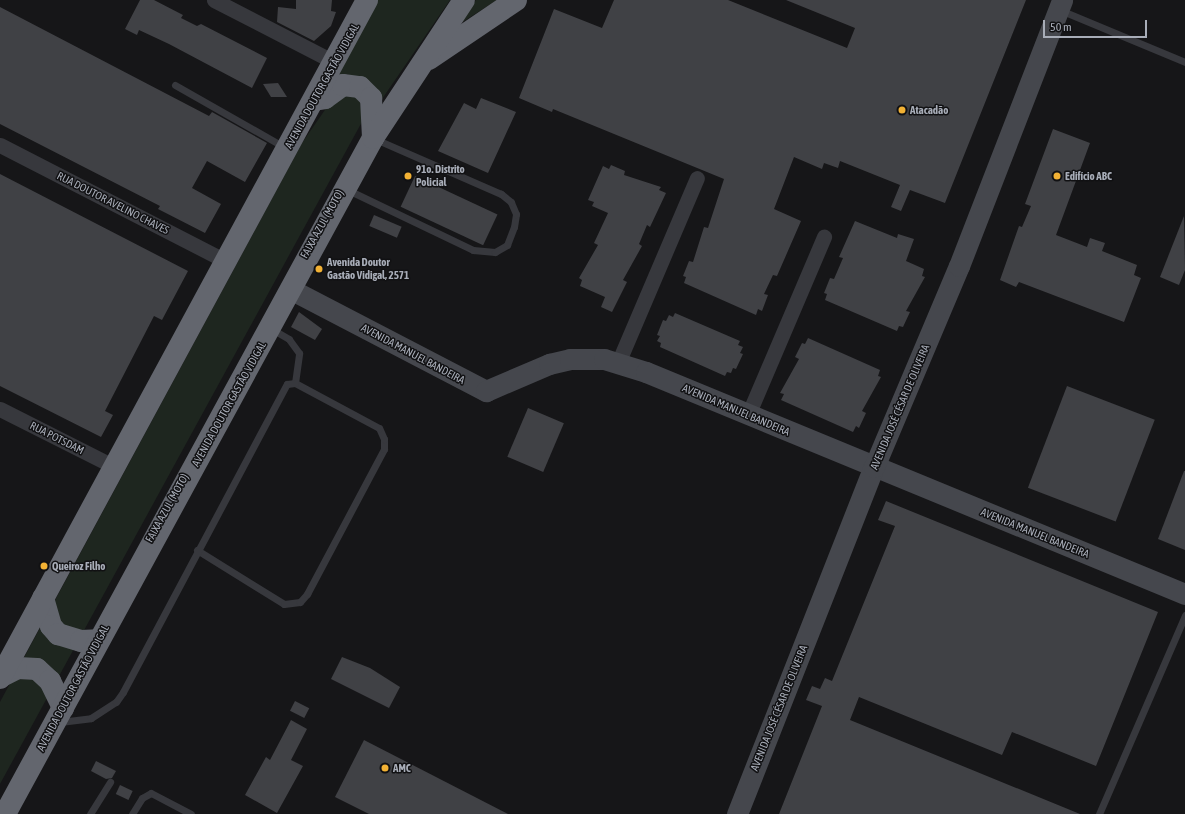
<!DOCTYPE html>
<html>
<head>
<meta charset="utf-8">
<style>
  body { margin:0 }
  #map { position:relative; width:1185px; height:814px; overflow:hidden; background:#161618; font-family:"Asap Condensed",sans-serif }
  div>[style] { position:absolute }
  .green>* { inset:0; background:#1e261f }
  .building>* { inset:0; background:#404145; transform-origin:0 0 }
  .lane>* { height:7px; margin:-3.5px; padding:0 3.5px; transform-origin:3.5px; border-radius:3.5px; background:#37383d }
  .street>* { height:15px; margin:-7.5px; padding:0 7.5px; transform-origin:7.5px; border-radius:7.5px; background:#37383d }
  .secondary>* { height:21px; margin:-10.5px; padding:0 10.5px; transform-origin:10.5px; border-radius:10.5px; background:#45474d }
  .highway>* { height:22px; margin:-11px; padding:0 11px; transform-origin:11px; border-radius:11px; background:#63666e }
  .dots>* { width:11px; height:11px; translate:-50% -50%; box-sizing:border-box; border:2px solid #111113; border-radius:50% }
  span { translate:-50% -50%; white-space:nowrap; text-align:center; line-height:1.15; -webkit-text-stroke:3px #111113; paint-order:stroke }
  .street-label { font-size:11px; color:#a8adb8 }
  .poi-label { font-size:11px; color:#a8adb8; font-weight:700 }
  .left { translate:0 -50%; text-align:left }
  .scale { position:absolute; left:1043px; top:20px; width:104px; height:18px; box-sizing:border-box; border:2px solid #a8adb8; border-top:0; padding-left:5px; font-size:12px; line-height:14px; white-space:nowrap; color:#a8adb8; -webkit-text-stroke:3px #111113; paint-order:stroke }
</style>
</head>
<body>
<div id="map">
  <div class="green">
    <div style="clip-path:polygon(374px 0,450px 0,382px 99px,363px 80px,346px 74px,341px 78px,337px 76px)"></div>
    <div style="clip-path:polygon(476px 0,497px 0,461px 23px,463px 16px)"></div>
    <div style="clip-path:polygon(354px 95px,360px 101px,363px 120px,0 784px,0 702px,302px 143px,327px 107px,340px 96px)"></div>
  </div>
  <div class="building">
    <div style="clip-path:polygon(140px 0,154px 0,183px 15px,181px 18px,197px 26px,201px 24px,267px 58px,252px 88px,169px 44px,139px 30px,137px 35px,125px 29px)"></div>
    <div style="clip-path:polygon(296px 0,332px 0,331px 11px,336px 12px,331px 26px,314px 41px,277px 22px,278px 7px,296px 9px)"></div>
    <div style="clip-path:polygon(614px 0,728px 0,847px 48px,855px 28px,786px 0,1026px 0,945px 203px,910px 190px,901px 211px,891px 207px,900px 185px,840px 161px,838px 168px,824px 163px,822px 169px,794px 157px,774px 209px,801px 221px,777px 276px,773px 275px,764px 294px,768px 295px,762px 311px,758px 309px,756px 315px,684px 283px,686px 277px,683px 276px,689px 261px,693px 262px,704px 227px,708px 228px,724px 179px,553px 109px,552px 112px,519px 98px,554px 9px,602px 28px)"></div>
    <div style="clip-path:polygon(0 7px,209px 116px,212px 112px,267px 143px,245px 182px,207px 161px,192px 188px,221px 204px,205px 233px,158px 209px,160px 206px,0 124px)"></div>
    <div style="clip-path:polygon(278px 83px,287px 97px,271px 97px,263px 84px)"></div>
    <div style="clip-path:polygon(481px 98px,516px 112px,488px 173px,438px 151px,464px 103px,476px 109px)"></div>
    <div style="clip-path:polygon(1053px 129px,1090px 143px,1056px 235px,1087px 247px,1090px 238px,1105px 243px,1102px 251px,1137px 265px,1134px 275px,1141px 278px,1124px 322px,1019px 282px,1016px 287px,1000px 280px,1019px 226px,1022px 227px,1031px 206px,1025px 204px)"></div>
    <div style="clip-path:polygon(611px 165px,625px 171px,624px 175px,661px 187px,659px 190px,666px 193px,650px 227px,647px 225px,639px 244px,642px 246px,623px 280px,627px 282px,612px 312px,601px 307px,605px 297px,580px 286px,582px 280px,579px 278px,598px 245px,594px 243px,608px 213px,592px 206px,594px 202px,588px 200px,603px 166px,609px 169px)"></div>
    <div style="clip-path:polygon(0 174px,188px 271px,162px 320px,154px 316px,105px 411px,113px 415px,101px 437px,0 386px)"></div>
    <div style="left:415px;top:176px;width:91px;height:34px;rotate:25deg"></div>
    <div style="left:374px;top:215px;width:30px;height:12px;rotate:23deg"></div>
    <div style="clip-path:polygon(1184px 216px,1185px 270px,1179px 285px,1160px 277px)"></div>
    <div style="clip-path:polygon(855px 221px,897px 238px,898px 234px,914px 239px,906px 261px,924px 269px,922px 276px,925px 277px,906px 311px,910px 312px,903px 327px,899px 326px,897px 331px,825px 300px,827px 294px,824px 293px,830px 278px,834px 279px,843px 258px,839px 257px)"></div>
    <div style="clip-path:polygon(299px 312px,322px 329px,315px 340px,291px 327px)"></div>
    <div style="clip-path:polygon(675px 313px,740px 341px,738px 345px,743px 347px,740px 353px,743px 354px,736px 369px,733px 368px,731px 373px,727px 372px,725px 376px,660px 347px,661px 343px,657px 341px,660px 336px,657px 335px,663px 320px,666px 321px,669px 315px,673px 317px)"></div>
    <div style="clip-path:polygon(808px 338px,880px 370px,878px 376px,881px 377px,862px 411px,866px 413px,859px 428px,856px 426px,853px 432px,781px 400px,784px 394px,780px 393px,799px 359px,795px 357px,802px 343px,805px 344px)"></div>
    <div style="left:1067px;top:386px;width:94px;height:109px;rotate:21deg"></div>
    <div style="left:528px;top:408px;width:39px;height:53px;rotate:23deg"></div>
    <div style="clip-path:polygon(1184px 471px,1185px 471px,1185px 550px,1158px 539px)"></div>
    <div style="clip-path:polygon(886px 501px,1158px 612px,1096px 766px,1012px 732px,1002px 755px,859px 697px,850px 720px,1080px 814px,779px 814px,822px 706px,806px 700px,812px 686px,820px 689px,825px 678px,832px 681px,895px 526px,878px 520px)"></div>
    <div style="clip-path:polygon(342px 657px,370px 668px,400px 687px,389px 708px,331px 679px)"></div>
    <div style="left:295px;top:701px;width:16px;height:11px;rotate:27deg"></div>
    <div style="clip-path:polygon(291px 720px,307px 729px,291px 760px,303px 766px,277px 813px,245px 795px,266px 757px,270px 760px)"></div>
    <div style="clip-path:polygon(364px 740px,508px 814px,369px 814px,335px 797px)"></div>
    <div style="clip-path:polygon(96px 761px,116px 771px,112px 778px,106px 779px,91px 771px)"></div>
    <div style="left:120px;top:785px;width:14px;height:10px;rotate:25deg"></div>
  </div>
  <div class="lane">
    <div style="left:1060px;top:10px;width:135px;rotate:22.6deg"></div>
    <div style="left:175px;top:85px;width:125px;rotate:29.6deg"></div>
    <div style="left:348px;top:190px;width:139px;rotate:25.6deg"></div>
    <div style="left:473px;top:250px;width:22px;rotate:5deg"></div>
    <div style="left:495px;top:252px;width:14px;rotate:-30deg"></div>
    <div style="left:507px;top:245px;width:19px;rotate:-69deg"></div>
    <div style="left:514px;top:227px;width:13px;rotate:-81deg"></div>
    <div style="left:516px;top:214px;width:13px;rotate:-113deg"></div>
    <div style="left:511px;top:202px;width:13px;rotate:-141deg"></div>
    <div style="left:501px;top:194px;width:137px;rotate:-156.4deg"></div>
    <div style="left:197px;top:550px;width:102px;rotate:31.8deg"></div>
    <div style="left:284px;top:604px;width:16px;rotate:-7deg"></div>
    <div style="left:300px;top:602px;width:11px;rotate:-49deg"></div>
    <div style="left:307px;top:594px;width:164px;rotate:-62deg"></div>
    <div style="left:384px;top:449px;width:10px;rotate:-90deg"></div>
    <div style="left:384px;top:439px;width:12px;rotate:-114deg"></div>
    <div style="left:379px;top:428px;width:95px;rotate:-151.8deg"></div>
    <div style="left:295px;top:383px;width:30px;rotate:-82deg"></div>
    <div style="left:299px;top:353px;width:17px;rotate:-126deg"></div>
    <div style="left:289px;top:339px;width:20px;rotate:-150deg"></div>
    <div style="left:60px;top:722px;width:31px;rotate:-7deg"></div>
    <div style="left:91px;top:718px;width:30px;rotate:-33deg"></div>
    <div style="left:116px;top:702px;width:12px;rotate:-55deg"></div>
    <div style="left:123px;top:692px;width:349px;rotate:-62deg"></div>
    <div style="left:287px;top:384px;width:8px;rotate:-7deg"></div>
    <div style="left:90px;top:814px;width:38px;rotate:-58deg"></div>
    <div style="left:132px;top:814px;width:19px;rotate:-58deg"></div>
    <div style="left:142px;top:798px;width:10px;rotate:-29deg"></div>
    <div style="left:151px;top:793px;width:45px;rotate:27.7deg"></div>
    <div style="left:1099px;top:814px;width:217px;rotate:-66.6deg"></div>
  </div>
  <div class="street">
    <div style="left:214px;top:0;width:135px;rotate:27.3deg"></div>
    <div style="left:0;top:145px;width:254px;rotate:27.2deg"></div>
    <div style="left:618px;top:363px;width:201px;rotate:-66.9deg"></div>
    <div style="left:0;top:409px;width:129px;rotate:26.8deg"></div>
    <div style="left:748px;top:415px;width:194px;rotate:-66.9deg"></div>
  </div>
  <div class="secondary">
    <div style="left:292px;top:290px;width:219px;rotate:27.5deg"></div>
    <div style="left:486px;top:391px;width:69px;rotate:-23.2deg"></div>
    <div style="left:549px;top:364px;width:22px;rotate:-13deg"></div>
    <div style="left:570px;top:359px;width:34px"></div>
    <div style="left:604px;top:359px;width:44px;rotate:17.2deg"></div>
    <div style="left:646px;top:372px;width:583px;rotate:22.39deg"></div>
    <div style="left:737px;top:814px;width:373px;rotate:-68.5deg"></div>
    <div style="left:874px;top:467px;width:218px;rotate:-67.1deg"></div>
    <div style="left:959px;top:266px;width:285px;rotate:-68.8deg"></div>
  </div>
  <div class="highway">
    <div style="left:429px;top:59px;width:105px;rotate:-34.1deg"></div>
    <div style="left:314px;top:100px;width:11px;rotate:-10deg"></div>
    <div style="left:325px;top:98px;width:22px;rotate:-36deg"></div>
    <div style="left:343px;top:85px;width:17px;rotate:7deg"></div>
    <div style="left:360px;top:87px;width:16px;rotate:45deg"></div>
    <div style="left:371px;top:98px;width:40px;rotate:87.1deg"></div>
    <div style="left:43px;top:598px;width:29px;rotate:74deg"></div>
    <div style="left:51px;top:626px;width:11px;rotate:49deg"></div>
    <div style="left:58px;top:634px;width:24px;rotate:17deg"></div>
    <div style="left:81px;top:641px;width:17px;rotate:-3deg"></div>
    <div style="left:0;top:677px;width:20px;rotate:-27deg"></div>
    <div style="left:18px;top:668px;width:19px;rotate:3deg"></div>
    <div style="left:37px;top:669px;width:18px;rotate:43deg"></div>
    <div style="left:50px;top:681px;width:30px;rotate:64deg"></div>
    <div style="left:0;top:678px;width:771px;rotate:-61.57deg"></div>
    <div style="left:5px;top:814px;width:770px;rotate:-61.44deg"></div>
    <div style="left:373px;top:138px;width:165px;rotate:-56.6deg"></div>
  </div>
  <div class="dots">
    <div style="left:902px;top:110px;background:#f2b134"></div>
    <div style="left:408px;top:176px;background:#f2b134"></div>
    <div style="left:1057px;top:176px;background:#f2b134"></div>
    <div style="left:319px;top:269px;background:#f2b134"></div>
    <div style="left:44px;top:566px;background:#f2b134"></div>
    <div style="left:385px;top:768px;background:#f2b134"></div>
  </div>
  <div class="street-label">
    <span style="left:322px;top:86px;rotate:-61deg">AVENIDA DOUTOR GASTÃO VIDIGAL</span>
    <span style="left:113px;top:203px;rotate:27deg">RUA DOUTOR AVELINO CHAVES</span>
    <span style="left:322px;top:224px;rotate:-61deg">FAIXA AZUL (MOTO)</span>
    <span style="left:413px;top:354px;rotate:28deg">AVENIDA MANUEL BANDEIRA</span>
    <span style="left:229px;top:404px;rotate:-61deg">AVENIDA DOUTOR GASTÃO VIDIGAL</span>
    <span style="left:900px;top:407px;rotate:-67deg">AVENIDA JOSÉ CÉSAR DE OLIVEIRA</span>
    <span style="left:736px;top:410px;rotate:23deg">AVENIDA MANUEL BANDEIRA</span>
    <span style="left:57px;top:438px;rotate:27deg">RUA POTSDAM</span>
    <span style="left:167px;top:508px;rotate:-61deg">FAIXA AZUL (MOTO)</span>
    <span style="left:1035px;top:533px;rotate:22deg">AVENIDA MANUEL BANDEIRA</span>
    <span style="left:73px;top:688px;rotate:-62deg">AVENIDA DOUTOR GASTÃO VIDIGAL</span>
    <span style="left:779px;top:708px;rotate:-68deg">AVENIDA JOSÉ CÉSAR DE OLIVEIRA</span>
  </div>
  <div class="poi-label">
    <span class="left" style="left:910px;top:110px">Atacadão</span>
    <span class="left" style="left:416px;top:176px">91o. Distrito<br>Policial</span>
    <span class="left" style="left:1065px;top:176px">Edifício ABC</span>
    <span class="left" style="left:327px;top:269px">Avenida Doutor<br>Gastão Vidigal, 2571</span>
    <span class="left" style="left:52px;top:566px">Queiroz Filho</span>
    <span class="left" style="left:393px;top:768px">AMC</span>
  </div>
  <div class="scale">50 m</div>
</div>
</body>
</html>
